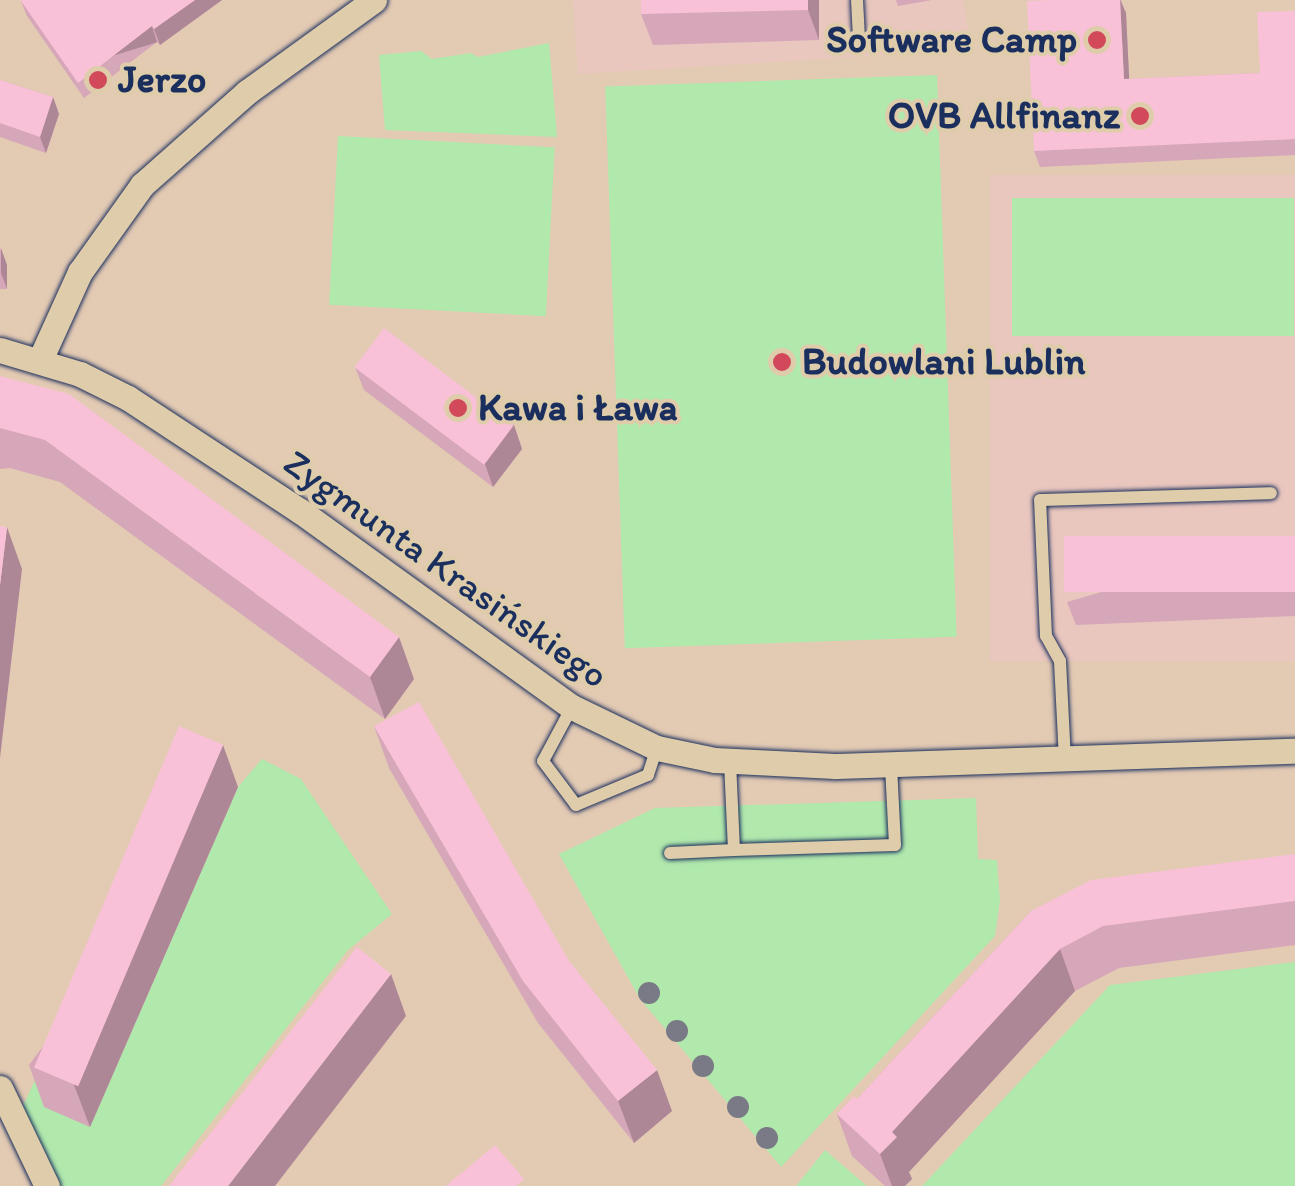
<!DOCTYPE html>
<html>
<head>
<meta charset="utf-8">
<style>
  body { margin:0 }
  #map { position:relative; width:1295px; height:1186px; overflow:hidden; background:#e3cab3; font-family:Itim,sans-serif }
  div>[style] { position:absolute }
  .built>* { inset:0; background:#eac7be; transform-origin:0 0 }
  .green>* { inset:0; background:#b1e9ad; transform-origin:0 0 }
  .roads { filter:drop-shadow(0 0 2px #1b2f5e) drop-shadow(0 0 2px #1b2f5e) }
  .lane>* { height:12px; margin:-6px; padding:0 6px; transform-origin:6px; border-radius:6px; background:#deccaa }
  .street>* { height:25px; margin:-12.5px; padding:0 12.5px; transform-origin:12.5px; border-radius:12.5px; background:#deccaa }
  .trees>* { width:22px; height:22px; margin:-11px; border-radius:50%; background:#797a86 }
  .wall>* { inset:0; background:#d6a6b9 }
  .shaded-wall>* { inset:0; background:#ae8796; transform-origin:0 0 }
  .building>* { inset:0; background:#f9c1d7; transform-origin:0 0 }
  .dots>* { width:28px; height:28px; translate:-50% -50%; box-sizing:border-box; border:5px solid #deccaa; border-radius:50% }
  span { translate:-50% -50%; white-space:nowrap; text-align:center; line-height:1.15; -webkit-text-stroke:8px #deccaa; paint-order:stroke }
  .poi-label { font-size:38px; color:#1b2f5e; font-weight:700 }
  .right { translate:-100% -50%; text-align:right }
  .left { translate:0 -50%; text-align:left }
  .street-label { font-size:38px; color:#1b2f5e }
</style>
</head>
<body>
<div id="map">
  <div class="built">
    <div style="clip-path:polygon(573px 0,963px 0,971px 50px,578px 74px)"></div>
    <div style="left:1295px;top:175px;width:486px;height:305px;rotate:90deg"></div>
  </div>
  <div class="green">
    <div style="clip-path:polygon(549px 43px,557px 137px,385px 130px,379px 55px,421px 51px,432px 59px,471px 53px,478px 57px)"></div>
    <div style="left:937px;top:75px;width:562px;height:332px;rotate:88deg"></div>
    <div style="left:338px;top:136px;width:217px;height:169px;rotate:3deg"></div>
    <div style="left:1294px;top:198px;width:138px;height:282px;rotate:90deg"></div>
    <div style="clip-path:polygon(262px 759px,301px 779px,392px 914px,348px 950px,161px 1186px,57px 1186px,24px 1116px,23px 1106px,39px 1071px,90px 1126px,238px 787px)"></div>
    <div style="clip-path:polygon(976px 798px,978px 859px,997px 860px,1000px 901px,995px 936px,781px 1167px,640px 999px,559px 854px,655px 808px)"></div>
    <div style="clip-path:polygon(1295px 962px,1295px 1186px,922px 1186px,1110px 985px)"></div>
    <div style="clip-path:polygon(825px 1150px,867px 1186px,796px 1186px)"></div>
  </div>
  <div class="roads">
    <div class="lane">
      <div style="left:857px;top:0;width:35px;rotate:87deg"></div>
      <div style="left:572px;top:707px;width:61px;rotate:118.2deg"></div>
      <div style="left:543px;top:761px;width:55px;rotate:53.1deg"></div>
      <div style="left:576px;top:805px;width:78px;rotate:-22.6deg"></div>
      <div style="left:648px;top:775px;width:28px;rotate:-72deg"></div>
      <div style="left:1065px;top:760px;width:99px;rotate:-92.9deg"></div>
      <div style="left:1060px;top:661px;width:29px;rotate:-119deg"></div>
      <div style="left:1046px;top:636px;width:136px;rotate:-92.5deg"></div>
      <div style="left:1040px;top:500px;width:231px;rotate:-1.7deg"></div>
      <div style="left:734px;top:850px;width:161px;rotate:-1.8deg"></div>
      <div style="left:895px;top:845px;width:80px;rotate:-92.9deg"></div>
      <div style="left:670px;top:853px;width:64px;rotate:-2.7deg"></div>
      <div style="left:734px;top:850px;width:89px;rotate:-92.6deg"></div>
    </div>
    <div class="street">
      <div style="left:0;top:350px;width:84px;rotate:16.7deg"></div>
      <div style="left:80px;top:374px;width:54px;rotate:26.6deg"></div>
      <div style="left:128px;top:398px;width:206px;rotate:33.3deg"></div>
      <div style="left:300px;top:511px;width:335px;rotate:35.8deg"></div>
      <div style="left:572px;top:707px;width:94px;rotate:25.8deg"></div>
      <div style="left:657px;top:748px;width:59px;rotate:11.7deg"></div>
      <div style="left:715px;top:760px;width:120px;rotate:2.9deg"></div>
      <div style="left:835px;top:766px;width:460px;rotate:-1.9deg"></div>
      <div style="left:40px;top:360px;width:97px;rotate:-65.6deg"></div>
      <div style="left:80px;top:272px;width:107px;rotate:-54.5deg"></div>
      <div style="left:142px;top:185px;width:140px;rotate:-41.5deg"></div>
      <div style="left:247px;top:92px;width:157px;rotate:-35.9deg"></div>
      <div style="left:0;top:1088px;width:109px;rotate:64.4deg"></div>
    </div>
  </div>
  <div class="trees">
    <div style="left:649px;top:993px"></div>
    <div style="left:677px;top:1031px"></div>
    <div style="left:703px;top:1066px"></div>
    <div style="left:738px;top:1107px"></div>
    <div style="left:767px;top:1138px"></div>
  </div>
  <div class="wall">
    <div style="clip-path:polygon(222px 0,160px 45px,157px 42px,84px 98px,27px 16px,21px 1px)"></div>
    <div style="clip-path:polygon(819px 0,819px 40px,653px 45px,641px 14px)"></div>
    <div style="clip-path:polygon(896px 0,932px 0,898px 6px)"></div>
    <div style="clip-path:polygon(1051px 0,1121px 0,1126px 13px,1129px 79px,1260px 73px,1295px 11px,1295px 155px,1040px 167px,1034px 151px)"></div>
    <div style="clip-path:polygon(0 80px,53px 97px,59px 114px,46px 153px,0 137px)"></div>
    <div style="clip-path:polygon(0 248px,7px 265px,7px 289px,0 289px)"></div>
    <div style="clip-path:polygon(355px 367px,514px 425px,522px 449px,493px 487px,364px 390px)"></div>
    <div style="clip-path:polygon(0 376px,414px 679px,385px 719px,60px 482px,10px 468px,0 469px)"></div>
    <div style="clip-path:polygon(1295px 536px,1295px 616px,1076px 625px,1067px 602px)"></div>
    <div style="clip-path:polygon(374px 726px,672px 1111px,634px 1143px,538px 1023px,389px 768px)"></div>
    <div style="clip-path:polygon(238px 787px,90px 1127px,44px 1107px,29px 1065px)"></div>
    <div style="clip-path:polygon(1295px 854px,1295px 945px,1119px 968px,1075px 991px,909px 1172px,912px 1179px,905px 1186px,885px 1186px,852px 1156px,837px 1114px,857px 1099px,1031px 911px)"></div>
  </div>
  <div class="shaded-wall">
    <div style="clip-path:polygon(195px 0,222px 0,160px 45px,154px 29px)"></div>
    <div style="clip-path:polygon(808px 0,819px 0,819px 40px,808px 10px)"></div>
    <div style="clip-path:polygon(1120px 0,1126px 13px,1130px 96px,1124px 79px)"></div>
    <div style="left:152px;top:26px;width:17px;height:93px;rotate:73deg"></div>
    <div style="clip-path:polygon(53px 97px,59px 114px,46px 153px,40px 137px)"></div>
    <div style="clip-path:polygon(1px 248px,7px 265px,7px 289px,1px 273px)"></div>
    <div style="clip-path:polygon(514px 425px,522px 449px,493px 487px,485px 464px)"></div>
    <div style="clip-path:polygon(7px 527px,22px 569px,0 758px,0 585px)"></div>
    <div style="clip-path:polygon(399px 637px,414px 679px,385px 719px,370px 677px)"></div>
    <div style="clip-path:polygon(223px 745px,238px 787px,90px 1127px,74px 1085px)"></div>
    <div style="clip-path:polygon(1060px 949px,1075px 991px,909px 1172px,912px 1179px,905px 1186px,892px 1186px,880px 1154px,892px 1132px)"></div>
    <div style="clip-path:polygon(391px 974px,406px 1016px,275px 1186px,228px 1186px)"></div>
    <div style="clip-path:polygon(657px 1070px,672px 1111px,634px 1143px,618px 1101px)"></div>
  </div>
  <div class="building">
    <div style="clip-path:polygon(22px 0,195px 0,154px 29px,152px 26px,78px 83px,21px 1px)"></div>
    <div style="clip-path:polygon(641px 0,808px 0,808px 10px,641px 14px)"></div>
    <div style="clip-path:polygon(1051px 0,1120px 0,1124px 79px,1260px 73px,1257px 12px,1295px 11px,1295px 139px,1034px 151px,1027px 1px)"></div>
    <div style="clip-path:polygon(0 80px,53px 97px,40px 137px,0 123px)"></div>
    <div style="left:384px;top:328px;width:162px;height:49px;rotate:37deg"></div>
    <div style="clip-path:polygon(0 376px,69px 394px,399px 637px,370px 677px,45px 440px,0 428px)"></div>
    <div style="clip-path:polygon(0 526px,7px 527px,0 585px)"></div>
    <div style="left:1295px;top:536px;width:56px;height:231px;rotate:90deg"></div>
    <div style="clip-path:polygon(419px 702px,569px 961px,657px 1070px,618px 1101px,523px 981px,374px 726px)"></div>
    <div style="left:179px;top:726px;width:48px;height:371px;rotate:23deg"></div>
    <div style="clip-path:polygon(1295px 854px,1295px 901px,1103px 926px,1060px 949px,892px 1132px,897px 1137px,880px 1154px,837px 1114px,854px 1096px,857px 1099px,1031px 911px,1091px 880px)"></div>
    <div style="clip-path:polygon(357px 947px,391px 974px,228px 1186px,169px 1186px)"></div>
    <div style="clip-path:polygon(495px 1145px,524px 1179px,516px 1186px,446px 1186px)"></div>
  </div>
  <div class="dots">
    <div style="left:1097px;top:40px;background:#d1495b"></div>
    <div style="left:98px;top:80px;background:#d1495b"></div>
    <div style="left:1140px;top:116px;background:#d1495b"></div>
    <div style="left:782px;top:362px;background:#d1495b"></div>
    <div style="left:458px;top:408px;background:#d1495b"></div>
  </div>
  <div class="poi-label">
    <span class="right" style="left:1077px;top:40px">Software Camp</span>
    <span class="left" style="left:118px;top:80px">Jerzo</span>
    <span class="right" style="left:1120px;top:116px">OVB Allfinanz</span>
    <span class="left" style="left:802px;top:362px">Budowlani Lublin</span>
    <span class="left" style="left:478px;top:408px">Kawa i Ława</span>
  </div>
  <div class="street-label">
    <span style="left:446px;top:569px;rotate:35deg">Zygmunta Krasińskiego</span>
  </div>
</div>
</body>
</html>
